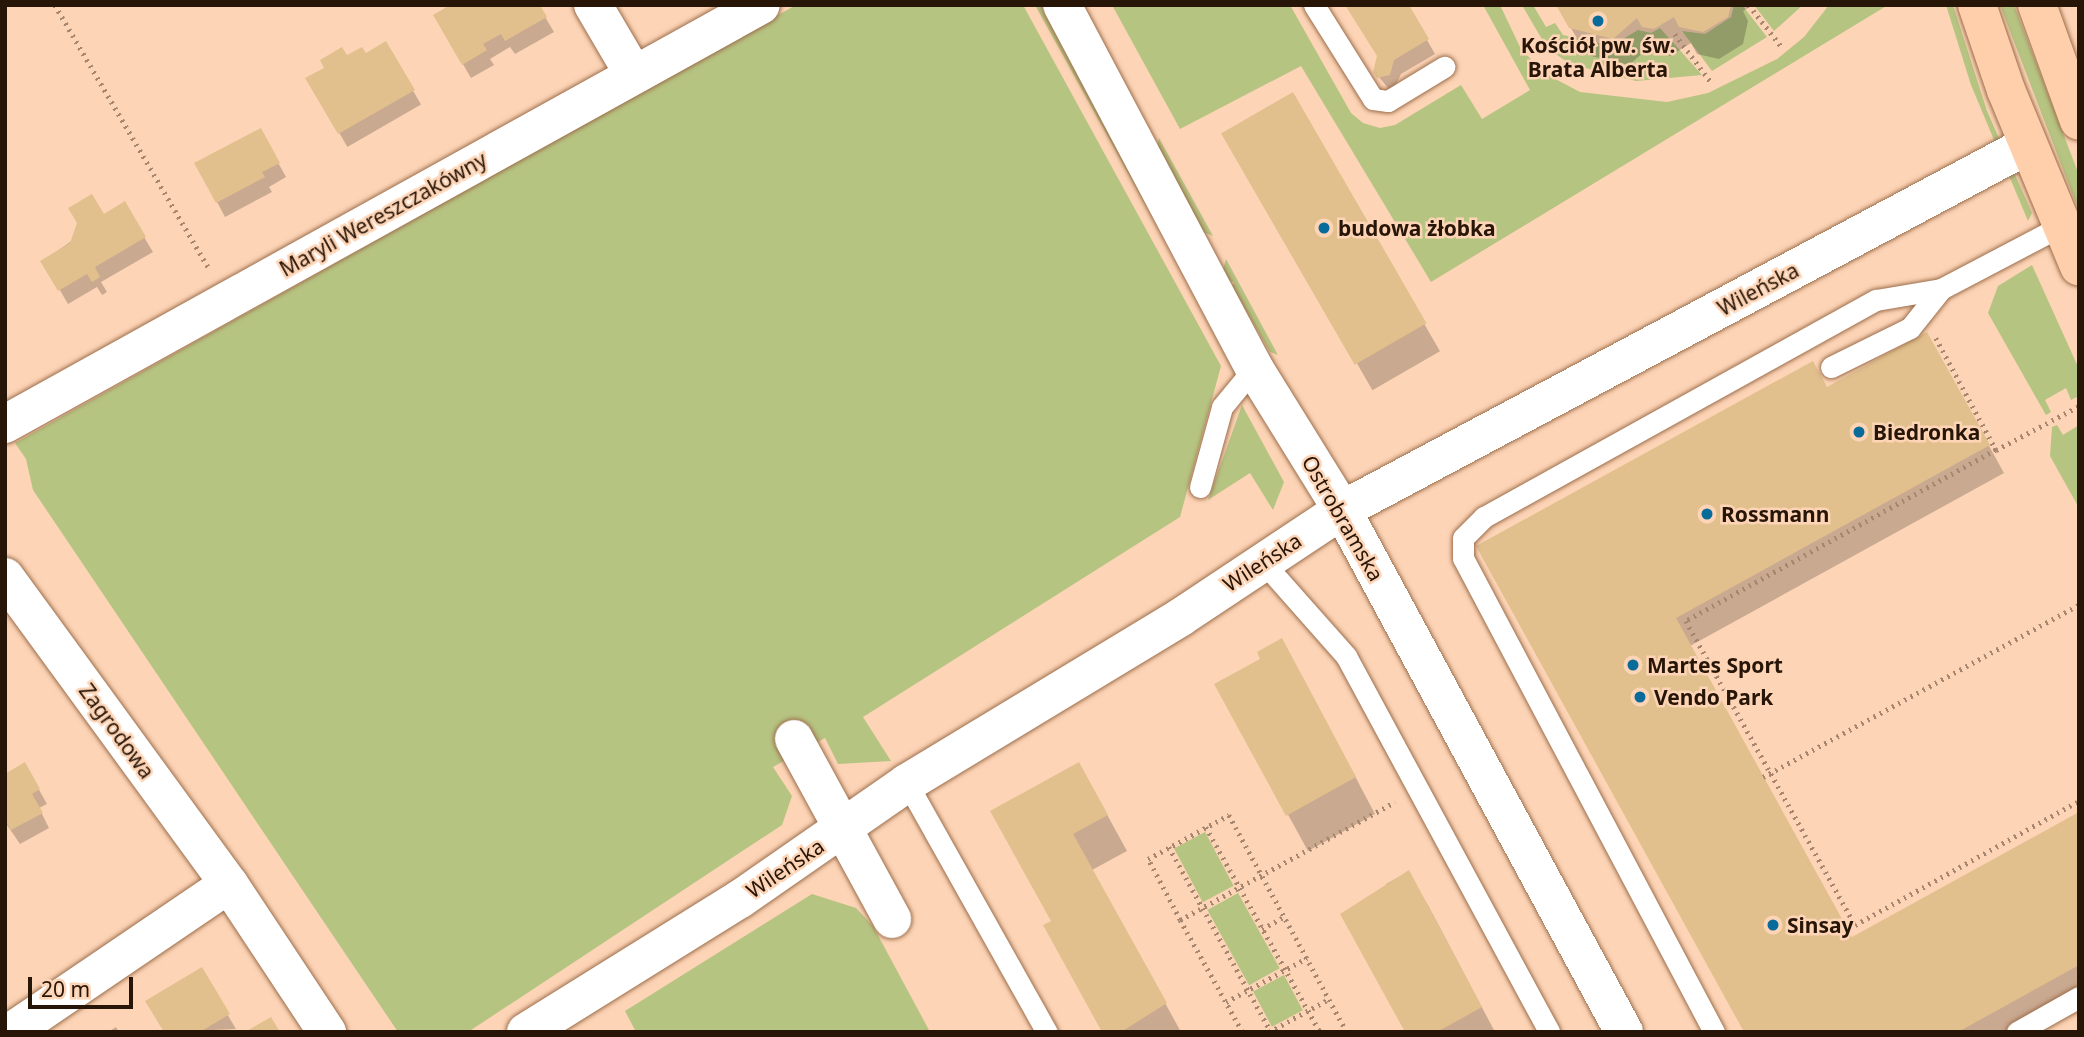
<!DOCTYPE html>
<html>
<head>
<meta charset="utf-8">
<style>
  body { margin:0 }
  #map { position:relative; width:2084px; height:1037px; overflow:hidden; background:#fdd4b6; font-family:"Noto Sans",sans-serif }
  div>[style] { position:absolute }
  .green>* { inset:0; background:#b6c482; transform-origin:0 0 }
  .shadow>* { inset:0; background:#0003; transform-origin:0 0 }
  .building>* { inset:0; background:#e1c08d; transform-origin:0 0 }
  .path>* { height:4.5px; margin-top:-2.25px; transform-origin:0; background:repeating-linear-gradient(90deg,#a6866f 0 2px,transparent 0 7px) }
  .roads { filter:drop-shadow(0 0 2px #9c6e4b) drop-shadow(0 0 2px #9c6e4b) }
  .service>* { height:21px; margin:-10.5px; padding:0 10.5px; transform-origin:10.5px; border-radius:10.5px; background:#fff }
  .minor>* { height:38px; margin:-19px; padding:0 19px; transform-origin:19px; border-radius:19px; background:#fff }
  .primary>* { height:38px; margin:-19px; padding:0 19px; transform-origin:19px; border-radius:19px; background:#fecfaa }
  .dots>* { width:19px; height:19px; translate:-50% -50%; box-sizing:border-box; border:4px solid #fdd4b6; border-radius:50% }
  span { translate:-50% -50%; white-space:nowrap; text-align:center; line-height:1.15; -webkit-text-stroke:5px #fdd4b6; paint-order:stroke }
  .poi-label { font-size:21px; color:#271507; font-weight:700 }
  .left { translate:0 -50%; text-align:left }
  .street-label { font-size:21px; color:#271507 }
  .frame { position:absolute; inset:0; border:7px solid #271507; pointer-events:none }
  .scale { position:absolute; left:28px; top:977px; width:105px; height:32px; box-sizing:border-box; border:4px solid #271507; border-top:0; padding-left:9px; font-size:21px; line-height:24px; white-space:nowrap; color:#271507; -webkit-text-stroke:5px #fdd4b6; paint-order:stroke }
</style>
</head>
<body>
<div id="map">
  <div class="green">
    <div style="clip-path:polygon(796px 5px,1023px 5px,1221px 366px,1180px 517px,863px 717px,891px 761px,838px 764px,825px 738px,773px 767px,792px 796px,782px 825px,468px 1032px,398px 1032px,33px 490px,26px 459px,15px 443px)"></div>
    <div style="clip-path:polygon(1035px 5px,1041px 5px,1097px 105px,1231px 359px)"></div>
    <div style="clip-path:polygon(1112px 5px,1290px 5px,1351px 113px,1363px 123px,1380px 128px,1395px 125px,1461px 85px,1482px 119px,1530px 90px,1483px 5px,1500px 5px,1520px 47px,1542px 72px,1580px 92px,1667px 102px,1708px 93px,1777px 59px,1804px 37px,1829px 5px,1888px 5px,1431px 282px,1301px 66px,1180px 129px)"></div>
    <div style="clip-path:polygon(1522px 5px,1533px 5px,1546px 27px,1555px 23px,1563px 35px,1611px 46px,1638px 30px,1651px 33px,1660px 28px,1702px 75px,1636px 81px,1570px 64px,1547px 48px)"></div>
    <div style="clip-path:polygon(1734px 5px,1742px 5px,1767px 37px,1712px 71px,1682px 31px,1705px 34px,1731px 17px)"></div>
    <div style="clip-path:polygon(1754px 5px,1803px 5px,1774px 31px)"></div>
    <div style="clip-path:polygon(1946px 5px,1953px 5px,1987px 111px,2032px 213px,2028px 221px,1971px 85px)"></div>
    <div style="clip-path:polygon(2000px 5px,2014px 5px,2079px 175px,2079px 211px)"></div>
    <div style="clip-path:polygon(1159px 138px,1213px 236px,1203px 232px,1157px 146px)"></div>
    <div style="clip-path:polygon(1226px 259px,1278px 355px,1270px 352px,1232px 286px,1234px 282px,1229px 281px,1223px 270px)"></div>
    <div style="clip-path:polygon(2032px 265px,2079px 369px,2079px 396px,2071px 400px,2066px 388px,2045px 400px,2051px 412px,2046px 415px,1988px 313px,1998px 286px)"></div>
    <div style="clip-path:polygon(1242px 405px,1284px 482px,1273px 510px,1250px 473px,1208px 500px)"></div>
    <div style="clip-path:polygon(2057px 425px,2063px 435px,2079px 425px,2079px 508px,2050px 456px,2052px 427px)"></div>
    <div style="left:1205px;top:832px;width:61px;height:35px;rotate:62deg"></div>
    <div style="left:1238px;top:893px;width:86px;height:35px;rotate:61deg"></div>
    <div style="clip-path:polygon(812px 894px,856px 908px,873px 926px,930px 1032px,636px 1032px,625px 1011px)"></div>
    <div style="left:1284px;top:975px;width:40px;height:35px;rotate:62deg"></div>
  </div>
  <div class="shadow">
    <div style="clip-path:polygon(538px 5px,554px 32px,515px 54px,510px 47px,490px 59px,494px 65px,471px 78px,435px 16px)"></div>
    <div style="clip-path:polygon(1407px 5px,1435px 54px,1401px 74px,1392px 93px,1375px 72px)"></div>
    <div style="clip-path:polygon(1557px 5px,1753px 5px,1743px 11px,1748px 21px,1743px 44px,1719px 59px,1697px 54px,1691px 43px,1670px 56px,1660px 53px,1654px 43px,1629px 65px,1587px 55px)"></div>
    <div style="left:386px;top:44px;width:70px;height:85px;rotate:60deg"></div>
    <div style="left:1292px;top:95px;width:296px;height:78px;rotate:60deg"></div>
    <div style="clip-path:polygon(260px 130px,286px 177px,269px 187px,272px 192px,225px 217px,197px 164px)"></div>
    <div style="clip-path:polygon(124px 204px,153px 252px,101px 282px,107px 292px,102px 295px,97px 287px,68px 304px,43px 261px)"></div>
    <div style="clip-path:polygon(1942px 361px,2004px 473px,1690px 646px,1851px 939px,2079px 814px,2079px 1001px,2022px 1032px,1746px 1032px,1479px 547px,1827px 389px)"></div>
    <div style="clip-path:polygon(1263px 659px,1302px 676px,1375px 814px,1308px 851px,1216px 684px)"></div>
    <div style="clip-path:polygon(25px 765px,47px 804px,39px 808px,49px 828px,20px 844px,5px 822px,5px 776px)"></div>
    <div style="clip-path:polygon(1099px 800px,1127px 851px,1092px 870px,1181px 1032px,1104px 1032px,1053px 922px,993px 811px)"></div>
    <div style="clip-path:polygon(1408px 872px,1429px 907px,1495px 1032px,1407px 1032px,1386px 884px)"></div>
    <div style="clip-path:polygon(201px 970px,236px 1029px,166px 1032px)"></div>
    <div style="clip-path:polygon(116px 1027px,119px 1032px,108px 1032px)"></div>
  </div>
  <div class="building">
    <div style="clip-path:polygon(450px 5px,540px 5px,547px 17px,505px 41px,501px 34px,483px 44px,487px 50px,462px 65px,433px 15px)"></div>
    <div style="clip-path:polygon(1345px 5px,1409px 5px,1429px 39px,1394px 60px,1390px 75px,1377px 78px,1373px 72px,1377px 56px)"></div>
    <div style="clip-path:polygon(1556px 5px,1731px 5px,1728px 17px,1703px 32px,1679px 27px,1674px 17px,1654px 29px,1642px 27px,1637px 18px,1613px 39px,1569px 28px)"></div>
    <div style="clip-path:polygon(386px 41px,415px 90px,338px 134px,305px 78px,324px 68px,320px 60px,342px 47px,347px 55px,362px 47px,366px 53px)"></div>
    <div style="left:1293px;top:92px;width:267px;height:83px;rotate:60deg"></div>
    <div style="clip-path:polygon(261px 128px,280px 163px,262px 172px,265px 177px,216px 203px,194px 163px)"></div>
    <div style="clip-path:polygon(92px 194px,104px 214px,125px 201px,146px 237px,95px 267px,100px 277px,92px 282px,87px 274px,58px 291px,40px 261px,70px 243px,77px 223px,68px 208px)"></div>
    <div style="clip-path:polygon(1927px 332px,1990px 445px,1676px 618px,1852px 937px,2079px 812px,2079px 965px,1958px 1032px,1744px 1032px,1476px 546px,1813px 361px,1827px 387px)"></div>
    <div style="clip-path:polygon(1282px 638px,1356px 777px,1286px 816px,1214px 684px,1260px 659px,1257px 652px)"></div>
    <div style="clip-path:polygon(25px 762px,40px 789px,32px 794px,43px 813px,11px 830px,5px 820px,5px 774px)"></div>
    <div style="clip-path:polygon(1079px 762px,1108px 815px,1073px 834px,1167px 1003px,1121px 1032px,1102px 1032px,1043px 925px,1051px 921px,990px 811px)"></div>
    <div style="clip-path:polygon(1409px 870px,1482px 1007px,1437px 1032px,1405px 1032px,1340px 914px)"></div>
    <div style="clip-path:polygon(202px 967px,230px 1014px,200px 1032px,164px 1032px,145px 1001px)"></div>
    <div style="clip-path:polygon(271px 1017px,280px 1032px,245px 1032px)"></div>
  </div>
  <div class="path">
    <div style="left:55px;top:5px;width:306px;rotate:59.7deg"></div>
    <div style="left:1749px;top:5px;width:52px;rotate:52deg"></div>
    <div style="left:1675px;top:34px;width:60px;rotate:53.1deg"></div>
    <div style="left:1936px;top:338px;width:127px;rotate:61.8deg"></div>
    <div style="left:1996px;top:450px;width:354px;rotate:151.1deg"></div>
    <div style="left:1686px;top:621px;width:348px;rotate:60.9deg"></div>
    <div style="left:1855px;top:925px;width:256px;rotate:-29deg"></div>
    <div style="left:1996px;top:450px;width:94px;rotate:-27.9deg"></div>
    <div style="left:1763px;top:777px;width:360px;rotate:-28.6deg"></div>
    <div style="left:1206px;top:827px;width:235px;rotate:60.9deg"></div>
    <div style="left:1169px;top:847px;width:211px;rotate:61.1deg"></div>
    <div style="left:1180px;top:920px;width:69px;rotate:-117.7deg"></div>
    <div style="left:1148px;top:859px;width:92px;rotate:-28.5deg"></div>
    <div style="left:1229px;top:815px;width:247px;rotate:61.5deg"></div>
    <div style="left:1262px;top:929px;width:25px;rotate:-29deg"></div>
    <div style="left:1226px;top:1002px;width:92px;rotate:-28.5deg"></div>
    <div style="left:1242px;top:1032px;width:128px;rotate:-119deg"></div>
    <div style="left:1180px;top:920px;width:245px;rotate:-28.8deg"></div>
    <div style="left:1269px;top:1032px;width:68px;rotate:-28.8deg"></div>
  </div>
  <div class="roads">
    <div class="service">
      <div style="left:1314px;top:5px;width:111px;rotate:57.9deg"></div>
      <div style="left:1373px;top:99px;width:15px;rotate:8deg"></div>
      <div style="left:1388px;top:101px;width:66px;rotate:-31.3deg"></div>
      <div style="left:1831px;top:367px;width:88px;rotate:-26.3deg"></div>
      <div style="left:1910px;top:328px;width:50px;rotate:-51.5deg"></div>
      <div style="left:1200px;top:487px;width:83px;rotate:-74.6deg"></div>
      <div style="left:1222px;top:407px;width:50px;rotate:-50.6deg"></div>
      <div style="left:1262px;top:561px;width:127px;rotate:48.5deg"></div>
      <div style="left:1346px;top:656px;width:427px;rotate:61.6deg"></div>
      <div style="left:907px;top:783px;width:286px;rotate:60.7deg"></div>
      <div style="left:1714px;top:1032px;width:536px;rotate:-117.9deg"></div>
      <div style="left:1463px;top:558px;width:20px;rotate:-90deg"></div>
      <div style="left:1463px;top:538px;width:30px;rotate:-45deg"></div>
      <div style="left:1484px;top:517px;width:448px;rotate:-29deg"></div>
      <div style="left:1876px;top:300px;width:66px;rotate:-9.6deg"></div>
      <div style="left:1941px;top:289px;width:136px;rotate:-27.7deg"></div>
      <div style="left:2017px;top:1032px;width:71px;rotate:-29.4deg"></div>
    </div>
    <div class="minor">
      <div style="left:593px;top:5px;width:81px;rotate:59.6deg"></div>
      <div style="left:1062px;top:5px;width:411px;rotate:62.1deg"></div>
      <div style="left:1254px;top:368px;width:167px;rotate:58.2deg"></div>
      <div style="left:1342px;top:510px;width:593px;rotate:61.62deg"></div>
      <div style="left:5px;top:424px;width:864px;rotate:-29deg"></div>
      <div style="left:5px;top:577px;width:380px;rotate:53.9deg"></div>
      <div style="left:229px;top:884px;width:178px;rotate:56.5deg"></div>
      <div style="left:794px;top:739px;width:205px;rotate:61.4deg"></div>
      <div style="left:11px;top:1032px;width:263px;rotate:-34.2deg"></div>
      <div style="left:526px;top:1032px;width:252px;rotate:-31.9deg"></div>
      <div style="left:740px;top:899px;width:203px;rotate:-34.8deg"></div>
      <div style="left:907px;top:783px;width:320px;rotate:-31.2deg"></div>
      <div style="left:1181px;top:617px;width:193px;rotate:-33.6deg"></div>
      <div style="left:1342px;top:510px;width:777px;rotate:-28.02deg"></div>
    </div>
    <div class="primary">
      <div style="left:1977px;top:5px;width:90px;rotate:71.2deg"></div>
      <div style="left:2006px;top:90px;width:191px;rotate:67.5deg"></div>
      <div style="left:2037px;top:5px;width:123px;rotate:70.1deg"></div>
    </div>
  </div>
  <div class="dots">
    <div style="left:1598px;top:21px;background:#096b99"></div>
    <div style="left:1324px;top:228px;background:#096b99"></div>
    <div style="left:1859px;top:432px;background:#096b99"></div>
    <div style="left:1707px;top:514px;background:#096b99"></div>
    <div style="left:1633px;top:665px;background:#096b99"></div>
    <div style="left:1640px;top:697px;background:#096b99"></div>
    <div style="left:1773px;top:925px;background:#096b99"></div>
  </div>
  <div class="poi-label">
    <span style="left:1598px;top:57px">Kościół pw. św.<br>Brata Alberta</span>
    <span class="left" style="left:1338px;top:228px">budowa żłobka</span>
    <span class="left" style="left:1873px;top:432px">Biedronka</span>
    <span class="left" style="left:1721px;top:514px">Rossmann</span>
    <span class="left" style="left:1647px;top:665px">Martes Sport</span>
    <span class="left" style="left:1654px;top:697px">Vendo Park</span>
    <span class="left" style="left:1787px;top:925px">Sinsay</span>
  </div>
  <div class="street-label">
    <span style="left:383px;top:214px;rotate:-29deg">Maryli Wereszczakówny</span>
    <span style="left:1758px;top:289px;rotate:-28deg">Wileńska</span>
    <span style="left:1343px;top:518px;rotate:60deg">Ostrobramska</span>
    <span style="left:1262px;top:562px;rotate:-33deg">Wileńska</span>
    <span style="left:117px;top:731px;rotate:54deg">Zagrodowa</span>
    <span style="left:785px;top:868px;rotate:-34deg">Wileńska</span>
  </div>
  <div class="frame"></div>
  <div class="scale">20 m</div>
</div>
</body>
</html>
